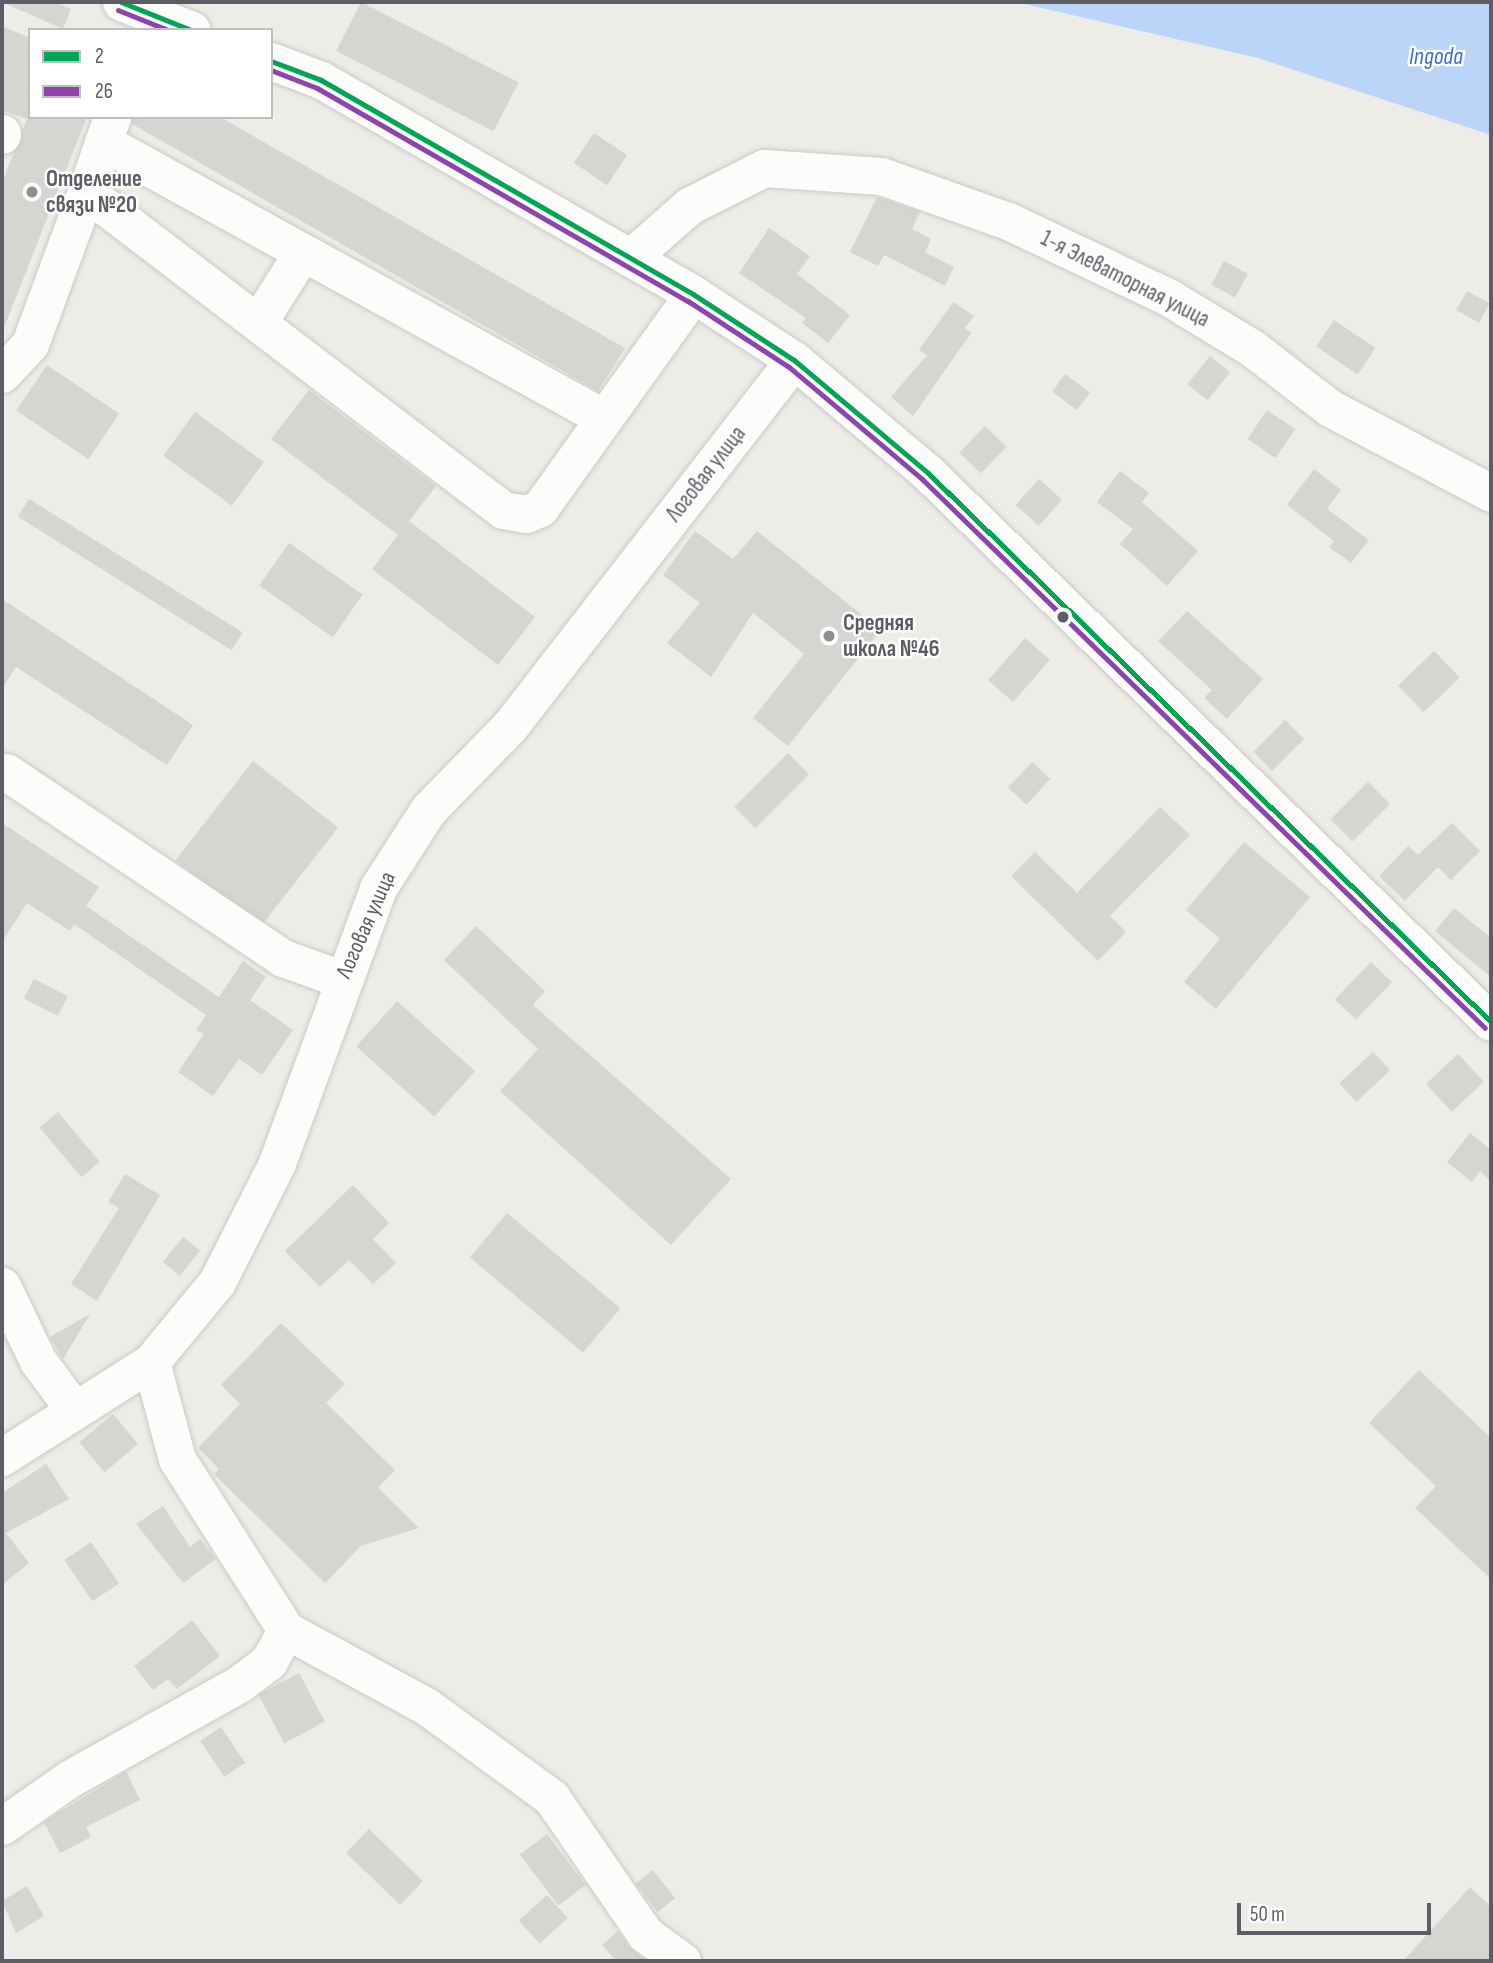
<!DOCTYPE html>
<html>
<head>
<meta charset="utf-8">
<style>
  body { margin:0 }
  #map { position:relative; width:1493px; height:1963px; overflow:hidden; background:#edece6; font-family:"Sofia Sans Condensed",sans-serif }
  div>[style] { position:absolute }
  .water>* { inset:0; background:#bad5f8 }
  .building>* { inset:0; background:#d6d5d1; transform-origin:0 0 }
  .roads { filter:drop-shadow(0 0 2px #c9cac8) drop-shadow(0 0 2px #c9cac8) }
  .minor>* { height:37px; margin:-18.5px; padding:0 18.5px; transform-origin:18.5px; border-radius:18.5px; background:#fcfcfb }
  .bus-1>* { height:5px; margin:-2.5px; padding:0 2.5px; transform-origin:2.5px; border-radius:2.5px; background:#00a651 }
  .bus-2>* { height:5px; margin:-2.5px; padding:0 2.5px; transform-origin:2.5px; border-radius:2.5px; background:#8e44ad }
  .dots>* { width:19px; height:19px; translate:-50% -50%; box-sizing:border-box; border:4px solid #fff; border-radius:50% }
  span { translate:-50% -50%; white-space:nowrap; text-align:center; line-height:1.15; -webkit-text-stroke:5px #fff; paint-order:stroke }
  .poi-label { font-size:23px; color:#5b5f65; font-weight:700 }
  .left { translate:0 -50%; text-align:left }
  .street-label { font-size:23px; color:#5b5f65 }
  .water-label { font-size:24px; color:#3c6fcd; font-style:italic }
  .frame { position:absolute; inset:0; border:4px solid #5b5f65; pointer-events:none }
  .legend { position:absolute; left:28px; top:28px; width:245px; height:91px; box-sizing:border-box; background:#fff; border:2px solid #bdbfc1; margin:0; padding:9px 12px; list-style:none; font-size:21px; color:#5b5f65 }
  .legend li { display:flex; align-items:center; gap:14px; height:35px }
  .legend b { width:35px; border:2px solid #bdbfc1 }
  .scale { position:absolute; left:1237px; top:1903px; width:194px; height:32px; box-sizing:border-box; border:4px solid #5b5f65; border-top:0; padding-left:9px; font-size:21px; line-height:24px; white-space:nowrap; color:#5b5f65; -webkit-text-stroke:5px #fff; paint-order:stroke }
</style>
</head>
<body>
<div id="map">
  <div class="water">
    <div style="clip-path:polygon(1016px 2px,1491px 2px,1491px 135px,1258px 58px)"></div>
  </div>
  <div class="building">
    <div style="clip-path:polygon(2px 2px,55px 2px,71px 9px,63px 29px)"></div>
    <div style="left:361px;top:2px;width:177px;height:55px;rotate:27deg"></div>
    <div style="clip-path:polygon(2px 26px,30px 38px,30px 117px,87px 117px,3px 330px,2px 183px,27px 119px,2px 110px)"></div>
    <div style="clip-path:polygon(132px 117px,220px 117px,625px 348px,598px 391px,132px 124px)"></div>
    <div style="left:594px;top:133px;width:40px;height:36px;rotate:34deg"></div>
    <div style="clip-path:polygon(877px 197px,920px 212px,912px 229px,931px 239px,925px 252px,954px 267px,945px 286px,884px 255px,878px 266px,850px 252px)"></div>
    <div style="clip-path:polygon(769px 228px,810px 256px,797px 274px,850px 315px,828px 343px,802px 323px,806px 318px,739px 273px)"></div>
    <div style="left:1224px;top:261px;width:27px;height:27px;rotate:28deg"></div>
    <div style="left:1467px;top:291px;width:26px;height:22px;rotate:29deg"></div>
    <div style="clip-path:polygon(953px 302px,974px 316px,965px 328px,971px 333px,913px 416px,891px 397px,927px 355px,919px 350px)"></div>
    <div style="left:1334px;top:320px;width:50px;height:32px;rotate:34deg"></div>
    <div style="left:1210px;top:356px;width:26px;height:36px;rotate:39deg"></div>
    <div style="left:47px;top:365px;width:87px;height:55px;rotate:34deg"></div>
    <div style="left:1065px;top:374px;width:31px;height:22px;rotate:36deg"></div>
    <div style="clip-path:polygon(309px 390px,436px 486px,409px 521px,535px 617px,498px 665px,372px 569px,398px 535px,271px 439px)"></div>
    <div style="left:1267px;top:410px;width:34px;height:35px;rotate:34deg"></div>
    <div style="left:195px;top:412px;width:85px;height:54px;rotate:36deg"></div>
    <div style="left:985px;top:426px;width:30px;height:37px;rotate:44deg"></div>
    <div style="clip-path:polygon(1314px 469px,1341px 490px,1327px 509px,1369px 540px,1351px 563px,1329px 547px,1334px 541px,1287px 505px)"></div>
    <div style="clip-path:polygon(1120px 471px,1149px 493px,1142px 502px,1198px 551px,1167px 586px,1120px 544px,1133px 529px,1097px 502px)"></div>
    <div style="left:1039px;top:479px;width:31px;height:35px;rotate:42deg"></div>
    <div style="left:29px;top:499px;width:252px;height:21px;rotate:32deg"></div>
    <div style="clip-path:polygon(695px 531px,733px 559px,757px 531px,881px 630px,788px 746px,753px 718px,804px 654px,753px 613px,711px 677px,667px 643px,700px 603px,663px 575px)"></div>
    <div style="left:289px;top:543px;width:90px;height:52px;rotate:35deg"></div>
    <div style="clip-path:polygon(2px 599px,193px 725px,167px 765px,16px 667px,2px 689px)"></div>
    <div style="clip-path:polygon(1187px 611px,1263px 679px,1227px 719px,1204px 698px,1212px 690px,1158px 641px)"></div>
    <div style="left:1025px;top:638px;width:33px;height:56px;rotate:41deg"></div>
    <div style="left:1434px;top:651px;width:37px;height:50px;rotate:46deg"></div>
    <div style="left:1285px;top:720px;width:27px;height:45px;rotate:45deg"></div>
    <div style="left:788px;top:753px;width:30px;height:76px;rotate:45deg"></div>
    <div style="left:253px;top:761px;width:108px;height:126px;rotate:38deg"></div>
    <div style="left:1032px;top:762px;width:25px;height:35px;rotate:43deg"></div>
    <div style="left:1368px;top:782px;width:31px;height:53px;rotate:45deg"></div>
    <div style="clip-path:polygon(1160px 807px,1190px 835px,1110px 916px,1126px 932px,1098px 961px,1011px 876px,1035px 852px,1077px 893px)"></div>
    <div style="clip-path:polygon(2px 823px,99px 887px,86px 906px,219px 997px,243px 961px,266px 977px,250px 1000px,293px 1030px,262px 1075px,239px 1059px,213px 1096px,178px 1072px,204px 1034px,196px 1030px,206px 1015px,74px 924px,70px 931px,27px 903px,2px 942px)"></div>
    <div style="clip-path:polygon(1452px 823px,1480px 851px,1451px 880px,1438px 867px,1405px 901px,1379px 876px,1408px 846px,1418px 855px)"></div>
    <div style="clip-path:polygon(1244px 842px,1310px 897px,1216px 1009px,1184px 982px,1220px 939px,1186px 910px)"></div>
    <div style="clip-path:polygon(1454px 908px,1491px 938px,1491px 977px,1435px 931px)"></div>
    <div style="clip-path:polygon(476px 926px,545px 991px,533px 1005px,731px 1179px,671px 1245px,500px 1091px,538px 1049px,444px 960px)"></div>
    <div style="left:1371px;top:962px;width:29px;height:52px;rotate:44deg"></div>
    <div style="left:34px;top:979px;width:38px;height:22px;rotate:27deg"></div>
    <div style="left:397px;top:1001px;width:105px;height:61px;rotate:42deg"></div>
    <div style="left:1373px;top:1052px;width:25px;height:46px;rotate:47deg"></div>
    <div style="left:1458px;top:1054px;width:38px;height:44px;rotate:47deg"></div>
    <div style="left:58px;top:1112px;width:65px;height:24px;rotate:50deg"></div>
    <div style="clip-path:polygon(1470px 1133px,1491px 1150px,1491px 1182px,1480px 1171px,1472px 1182px,1447px 1162px)"></div>
    <div style="clip-path:polygon(125px 1174px,160px 1195px,97px 1301px,71px 1284px,119px 1208px,108px 1202px)"></div>
    <div style="clip-path:polygon(353px 1185px,389px 1223px,373px 1239px,396px 1263px,373px 1284px,349px 1260px,320px 1287px,285px 1251px)"></div>
    <div style="left:507px;top:1213px;width:148px;height:58px;rotate:40deg"></div>
    <div style="left:183px;top:1237px;width:22px;height:32px;rotate:39deg"></div>
    <div style="clip-path:polygon(90px 1314px,63px 1359px,50px 1337px)"></div>
    <div style="clip-path:polygon(281px 1323px,345px 1384px,326px 1403px,395px 1470px,378px 1488px,419px 1528px,361px 1546px,325px 1583px,214px 1474px,219px 1469px,198px 1448px,240px 1404px,221px 1385px)"></div>
    <div style="clip-path:polygon(1419px 1370px,1491px 1438px,1491px 1579px,1415px 1508px,1436px 1486px,1369px 1423px)"></div>
    <div style="left:113px;top:1414px;width:39px;height:44px;rotate:50deg"></div>
    <div style="clip-path:polygon(46px 1464px,69px 1499px,6px 1533px,29px 1563px,2px 1585px,2px 1493px)"></div>
    <div style="clip-path:polygon(163px 1506px,190px 1547px,200px 1539px,216px 1559px,183px 1583px,136px 1524px)"></div>
    <div style="left:91px;top:1542px;width:50px;height:32px;rotate:56deg"></div>
    <div style="clip-path:polygon(192px 1620px,220px 1656px,177px 1689px,168px 1679px,153px 1690px,134px 1666px)"></div>
    <div style="left:299px;top:1673px;width:55px;height:46px;rotate:62deg"></div>
    <div style="left:221px;top:1727px;width:43px;height:25px;rotate:56deg"></div>
    <div style="clip-path:polygon(126px 1771px,140px 1800px,86px 1827px,91px 1837px,60px 1853px,44px 1822px)"></div>
    <div style="left:369px;top:1829px;width:75px;height:33px;rotate:44deg"></div>
    <div style="left:547px;top:1834px;width:64px;height:34px;rotate:53deg"></div>
    <div style="left:653px;top:1870px;width:36px;height:22px;rotate:52deg"></div>
    <div style="clip-path:polygon(27px 1886px,44px 1916px,16px 1933px,2px 1901px)"></div>
    <div style="clip-path:polygon(1470px 1887px,1491px 1907px,1491px 1961px,1403px 1961px)"></div>
    <div style="left:547px;top:1895px;width:31px;height:38px;rotate:48deg"></div>
    <div style="clip-path:polygon(618px 1931px,628px 1946px,647px 1961px,616px 1961px,602px 1945px)"></div>
  </div>
  <div class="roads">
    <div class="minor">
      <div style="left:121px;top:2px;width:76px;rotate:21.5deg"></div>
      <div style="left:271px;top:61px;width:53px;rotate:20.8deg"></div>
      <div style="left:321px;top:80px;width:429px;rotate:29.9deg"></div>
      <div style="left:693px;top:294px;width:121px;rotate:33.2deg"></div>
      <div style="left:794px;top:360px;width:175px;rotate:40.1deg"></div>
      <div style="left:928px;top:473px;width:786px;rotate:44.28deg"></div>
      <div style="left:112px;top:117px;width:79px;rotate:109.1deg"></div>
      <div style="left:86px;top:192px;width:524px;rotate:37.33deg"></div>
      <div style="left:503px;top:510px;width:23px;rotate:10deg"></div>
      <div style="left:526px;top:514px;width:15px;rotate:-23deg"></div>
      <div style="left:540px;top:508px;width:263px;rotate:-54.4deg"></div>
      <div style="left:2px;top:133px;width:2px;rotate:90deg"></div>
      <div style="left:103px;top:142px;width:572px;rotate:28.85deg"></div>
      <div style="left:630px;top:258px;width:79px;rotate:-41.4deg"></div>
      <div style="left:689px;top:206px;width:84px;rotate:-26.9deg"></div>
      <div style="left:764px;top:168px;width:117px;rotate:3.9deg"></div>
      <div style="left:881px;top:176px;width:135px;rotate:19.5deg"></div>
      <div style="left:1008px;top:221px;width:177px;rotate:25.4deg"></div>
      <div style="left:1168px;top:297px;width:98px;rotate:31.3deg"></div>
      <div style="left:1252px;top:348px;width:98px;rotate:37.6deg"></div>
      <div style="left:1330px;top:408px;width:182px;rotate:27.8deg"></div>
      <div style="left:259px;top:321px;width:80px;rotate:-57.7deg"></div>
      <div style="left:2px;top:374px;width:41px;rotate:-47deg"></div>
      <div style="left:30px;top:344px;width:162px;rotate:-69.8deg"></div>
      <div style="left:6px;top:772px;width:334px;rotate:33.9deg"></div>
      <div style="left:283px;top:958px;width:62px;rotate:19.9deg"></div>
      <div style="left:2px;top:1286px;width:83px;rotate:64.4deg"></div>
      <div style="left:38px;top:1361px;width:57px;rotate:53.5deg"></div>
      <div style="left:2px;top:1457px;width:177px;rotate:-32.5deg"></div>
      <div style="left:151px;top:1362px;width:104px;rotate:-50.5deg"></div>
      <div style="left:217px;top:1282px;width:133px;rotate:-63.2deg"></div>
      <div style="left:277px;top:1163px;width:293px;rotate:-69.8deg"></div>
      <div style="left:378px;top:888px;width:93px;rotate:-57.3deg"></div>
      <div style="left:428px;top:810px;width:117px;rotate:-45.7deg"></div>
      <div style="left:510px;top:726px;width:463px;rotate:-52.2deg"></div>
      <div style="left:286px;top:1630px;width:159px;rotate:28.5deg"></div>
      <div style="left:426px;top:1706px;width:155px;rotate:36.1deg"></div>
      <div style="left:551px;top:1797px;width:166px;rotate:55.5deg"></div>
      <div style="left:645px;top:1934px;width:46px;rotate:36.1deg"></div>
      <div style="left:2px;top:1826px;width:82px;rotate:-35deg"></div>
      <div style="left:69px;top:1779px;width:195px;rotate:-29.2deg"></div>
      <div style="left:239px;top:1684px;width:38px;rotate:-37deg"></div>
      <div style="left:269px;top:1661px;width:35px;rotate:-61deg"></div>
      <div style="left:286px;top:1630px;width:203px;rotate:-122.5deg"></div>
      <div style="left:177px;top:1459px;width:100px;rotate:-105deg"></div>
    </div>
  </div>
  <div class="bus-1">
    <div style="left:121px;top:2px;width:75px;rotate:21.8deg"></div>
    <div style="left:271px;top:61px;width:53px;rotate:20.8deg"></div>
    <div style="left:321px;top:80px;width:429px;rotate:29.9deg"></div>
    <div style="left:693px;top:294px;width:121px;rotate:33.2deg"></div>
    <div style="left:794px;top:360px;width:175px;rotate:40.1deg"></div>
    <div style="left:928px;top:473px;width:786px;rotate:44.28deg"></div>
  </div>
  <div class="bus-2">
    <div style="left:118px;top:10px;width:54px;rotate:21.8deg"></div>
    <div style="left:271px;top:70px;width:49px;rotate:21.4deg"></div>
    <div style="left:317px;top:88px;width:428px;rotate:29.9deg"></div>
    <div style="left:688px;top:301px;width:121px;rotate:33.2deg"></div>
    <div style="left:789px;top:367px;width:174px;rotate:40.1deg"></div>
    <div style="left:922px;top:479px;width:786px;rotate:44.28deg"></div>
  </div>
  <div class="dots">
    <div style="left:32px;top:192px;background:#8e9092"></div>
    <div style="left:1063px;top:617px;background:#5b5f65"></div>
    <div style="left:829px;top:636px;background:#8e9092"></div>
  </div>
  <div class="poi-label">
    <span class="left" style="left:46px;top:192px">Отделение<br>связи №20</span>
    <span class="left" style="left:843px;top:636px">Средняя<br>школа №46</span>
  </div>
  <div class="street-label">
    <span style="left:1125px;top:279px;rotate:27deg">1-я Элеваторная улица</span>
    <span style="left:706px;top:474px;rotate:-52deg">Логовая улица</span>
    <span style="left:366px;top:925px;rotate:-66deg">Логовая улица</span>
  </div>
  <div class="water-label">
    <span style="left:1436px;top:57px">Ingoda</span>
  </div>
  <div class="frame"></div>
  <ul class="legend">
  <li><b style="height:9px;background:#00a651"></b>2</li>
  <li><b style="height:9px;background:#8e44ad"></b>26</li>
  </ul>
  <div class="scale">50 m</div>
</div>
</body>
</html>
